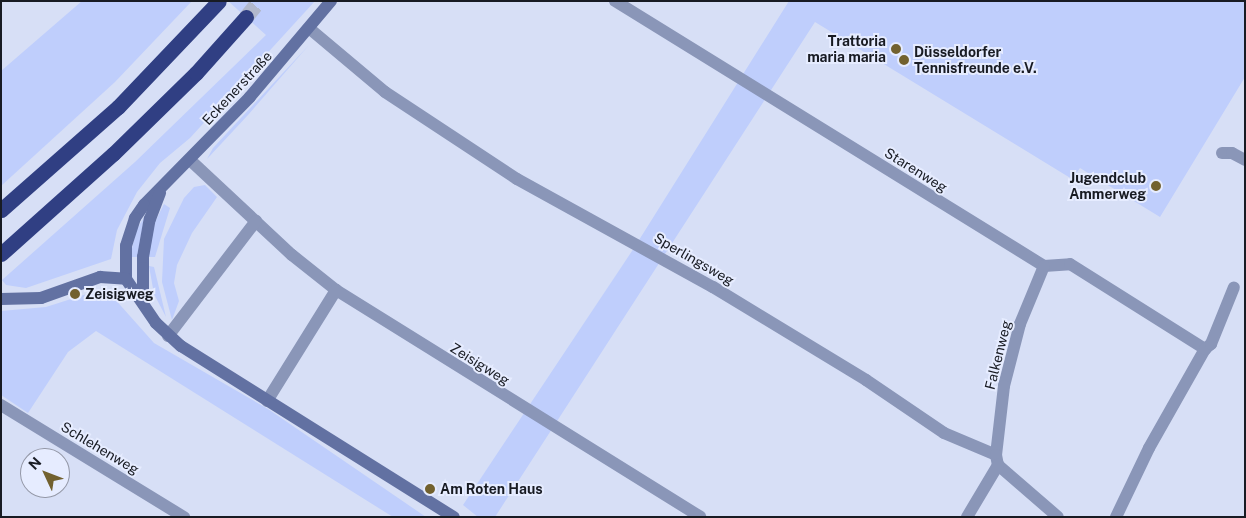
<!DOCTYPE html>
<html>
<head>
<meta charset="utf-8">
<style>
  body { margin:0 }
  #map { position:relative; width:1246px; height:518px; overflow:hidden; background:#d7dff6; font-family:"Public Sans",sans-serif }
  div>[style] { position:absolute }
  .green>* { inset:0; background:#bfcefc }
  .highway-tunnel>* { height:15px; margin-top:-7.5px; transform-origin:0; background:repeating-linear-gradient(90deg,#b1b8cc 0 15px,transparent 0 23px) }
  .street>* { height:12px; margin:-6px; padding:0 6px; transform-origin:6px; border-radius:6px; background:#8a96b8 }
  .secondary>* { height:12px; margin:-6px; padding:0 6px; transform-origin:6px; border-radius:6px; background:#6271a2 }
  .highway>* { height:15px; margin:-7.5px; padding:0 7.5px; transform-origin:7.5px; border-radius:7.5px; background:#303f83 }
  .dots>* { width:14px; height:14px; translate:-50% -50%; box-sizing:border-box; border:2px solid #e6ecff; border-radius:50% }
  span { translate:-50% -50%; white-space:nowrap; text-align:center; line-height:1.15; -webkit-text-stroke:4px #e6ecff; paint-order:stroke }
  .poi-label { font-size:14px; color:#181b23; font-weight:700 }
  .right { translate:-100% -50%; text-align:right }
  .left { translate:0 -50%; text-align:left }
  .street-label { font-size:14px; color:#181b23 }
  .frame { position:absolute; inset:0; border:2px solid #181b23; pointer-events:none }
  .north { position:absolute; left:20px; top:448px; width:50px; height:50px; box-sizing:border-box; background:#e6ecff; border:1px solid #9498a7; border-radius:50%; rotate:313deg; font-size:14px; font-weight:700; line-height:20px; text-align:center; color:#181b23 }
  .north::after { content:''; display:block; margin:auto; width:18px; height:22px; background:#72612f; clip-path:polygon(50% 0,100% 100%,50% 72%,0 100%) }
</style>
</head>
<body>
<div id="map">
  <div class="green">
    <div style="clip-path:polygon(82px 1px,192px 1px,115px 82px,1px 186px,1px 71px)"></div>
    <div style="clip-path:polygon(228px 1px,315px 1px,190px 138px,160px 163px,137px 192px,117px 230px,111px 259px,26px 288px,6px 285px,2px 280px,135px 162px,266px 35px)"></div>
    <div style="clip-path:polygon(789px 1px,1245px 1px,1245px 77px,1160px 217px,1080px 168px,1072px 179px,815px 22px,495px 517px,478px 517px,463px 505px,634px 248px)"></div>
    <div style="clip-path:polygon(309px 45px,248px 115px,207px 159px,213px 148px)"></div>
    <div style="clip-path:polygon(205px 185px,217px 197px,192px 233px,177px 265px,174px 283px,179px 301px,172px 320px,162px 282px,164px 239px,184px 198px,194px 187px)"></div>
    <div style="clip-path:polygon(164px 204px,170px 208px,155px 257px,148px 257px,155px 222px)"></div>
    <div style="clip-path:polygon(144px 217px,138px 257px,130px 257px,136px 231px)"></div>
    <div style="clip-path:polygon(149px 266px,154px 267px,166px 317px,154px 294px)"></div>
    <div style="clip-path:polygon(93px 292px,113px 297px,154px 343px,268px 409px,426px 517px,393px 517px,96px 331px,68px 352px,28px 413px,1px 395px,1px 311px,46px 307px)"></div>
  </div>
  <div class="highway-tunnel">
    <div style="left:246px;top:17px;width:21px;rotate:-51deg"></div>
  </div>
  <div class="street">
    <div style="left:615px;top:1px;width:504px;rotate:31.7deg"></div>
    <div style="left:1044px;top:266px;width:26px;rotate:-4deg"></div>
    <div style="left:1070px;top:264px;width:160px;rotate:32.2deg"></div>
    <div style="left:310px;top:29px;width:98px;rotate:40deg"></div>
    <div style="left:385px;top:92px;width:158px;rotate:33.4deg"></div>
    <div style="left:517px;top:179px;width:224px;rotate:28.9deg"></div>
    <div style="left:713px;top:287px;width:179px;rotate:31.3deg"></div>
    <div style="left:866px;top:380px;width:94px;rotate:34.2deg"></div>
    <div style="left:944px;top:433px;width:56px;rotate:22.9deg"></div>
    <div style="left:1222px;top:153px;width:10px"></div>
    <div style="left:1232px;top:153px;width:15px;rotate:28deg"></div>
    <div style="left:190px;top:160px;width:139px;rotate:43deg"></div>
    <div style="left:292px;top:255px;width:56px;rotate:38.5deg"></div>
    <div style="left:336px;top:290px;width:429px;rotate:31.9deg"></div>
    <div style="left:1044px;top:266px;width:63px;rotate:112.5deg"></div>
    <div style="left:1020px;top:324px;width:64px;rotate:104.5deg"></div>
    <div style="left:1004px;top:386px;width:69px;rotate:96.6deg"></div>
    <div style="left:996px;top:455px;width:10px;rotate:79deg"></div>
    <div style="left:998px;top:465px;width:79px;rotate:40.9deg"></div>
    <div style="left:168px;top:336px;width:145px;rotate:-52.6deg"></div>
    <div style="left:267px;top:401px;width:131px;rotate:-58.1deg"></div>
    <div style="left:1px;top:405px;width:215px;rotate:31.5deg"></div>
    <div style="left:967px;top:517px;width:61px;rotate:-59.2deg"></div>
    <div style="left:1116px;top:517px;width:76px;rotate:-64.4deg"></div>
    <div style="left:1149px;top:448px;width:114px;rotate:-60.5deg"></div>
    <div style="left:1205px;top:349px;width:8px;rotate:-40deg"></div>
    <div style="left:1211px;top:344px;width:61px;rotate:-68deg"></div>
  </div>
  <div class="secondary">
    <div style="left:331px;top:1px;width:126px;rotate:130.2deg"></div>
    <div style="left:250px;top:97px;width:151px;rotate:134.5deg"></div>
    <div style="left:144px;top:205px;width:16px;rotate:125deg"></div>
    <div style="left:135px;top:218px;width:29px;rotate:108deg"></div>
    <div style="left:126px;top:246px;width:33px;rotate:90deg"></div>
    <div style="left:126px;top:279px;width:53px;rotate:55.7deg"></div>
    <div style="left:156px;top:323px;width:34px;rotate:43deg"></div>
    <div style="left:181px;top:346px;width:322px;rotate:32.1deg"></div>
    <div style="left:1px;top:299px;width:40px;rotate:-1.4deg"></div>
    <div style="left:41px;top:298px;width:63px;rotate:-19.6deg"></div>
    <div style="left:100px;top:277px;width:26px;rotate:4deg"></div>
    <div style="left:143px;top:303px;width:46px;rotate:-90deg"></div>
    <div style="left:143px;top:257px;width:39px;rotate:-80deg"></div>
    <div style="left:150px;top:219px;width:28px;rotate:-69deg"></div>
  </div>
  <div class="highway">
    <div style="left:1px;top:210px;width:156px;rotate:-41.4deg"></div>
    <div style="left:118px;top:107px;width:146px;rotate:-46.4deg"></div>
    <div style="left:1px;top:254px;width:150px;rotate:-41.8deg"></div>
    <div style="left:113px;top:154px;width:116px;rotate:-44.3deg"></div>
    <div style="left:196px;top:73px;width:75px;rotate:-48.2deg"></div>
  </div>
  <div class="dots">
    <div style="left:896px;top:49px;background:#72612f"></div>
    <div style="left:904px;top:60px;background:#72612f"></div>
    <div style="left:1156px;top:186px;background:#72612f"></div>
    <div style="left:75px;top:294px;background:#72612f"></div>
    <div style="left:430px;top:489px;background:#72612f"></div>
  </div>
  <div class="poi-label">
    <span class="right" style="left:886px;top:49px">Trattoria<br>maria maria</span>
    <span class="left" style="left:914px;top:60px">Düsseldorfer<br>Tennisfreunde e.V.</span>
    <span class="right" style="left:1146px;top:186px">Jugendclub<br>Ammerweg</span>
    <span class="left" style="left:85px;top:294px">Zeisigweg</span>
    <span class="left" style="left:440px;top:489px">Am Roten Haus</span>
  </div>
  <div class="street-label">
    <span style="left:237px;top:88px;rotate:-47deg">Eckenerstraße</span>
    <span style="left:916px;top:170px;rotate:32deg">Starenweg</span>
    <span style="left:694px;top:259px;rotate:30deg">Sperlingsweg</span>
    <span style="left:998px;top:355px;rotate:-76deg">Falkenweg</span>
    <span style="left:480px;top:364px;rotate:32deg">Zeisigweg</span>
    <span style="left:100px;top:448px;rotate:31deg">Schlehenweg</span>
  </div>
  <div class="frame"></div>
  <div class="north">N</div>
</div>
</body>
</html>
